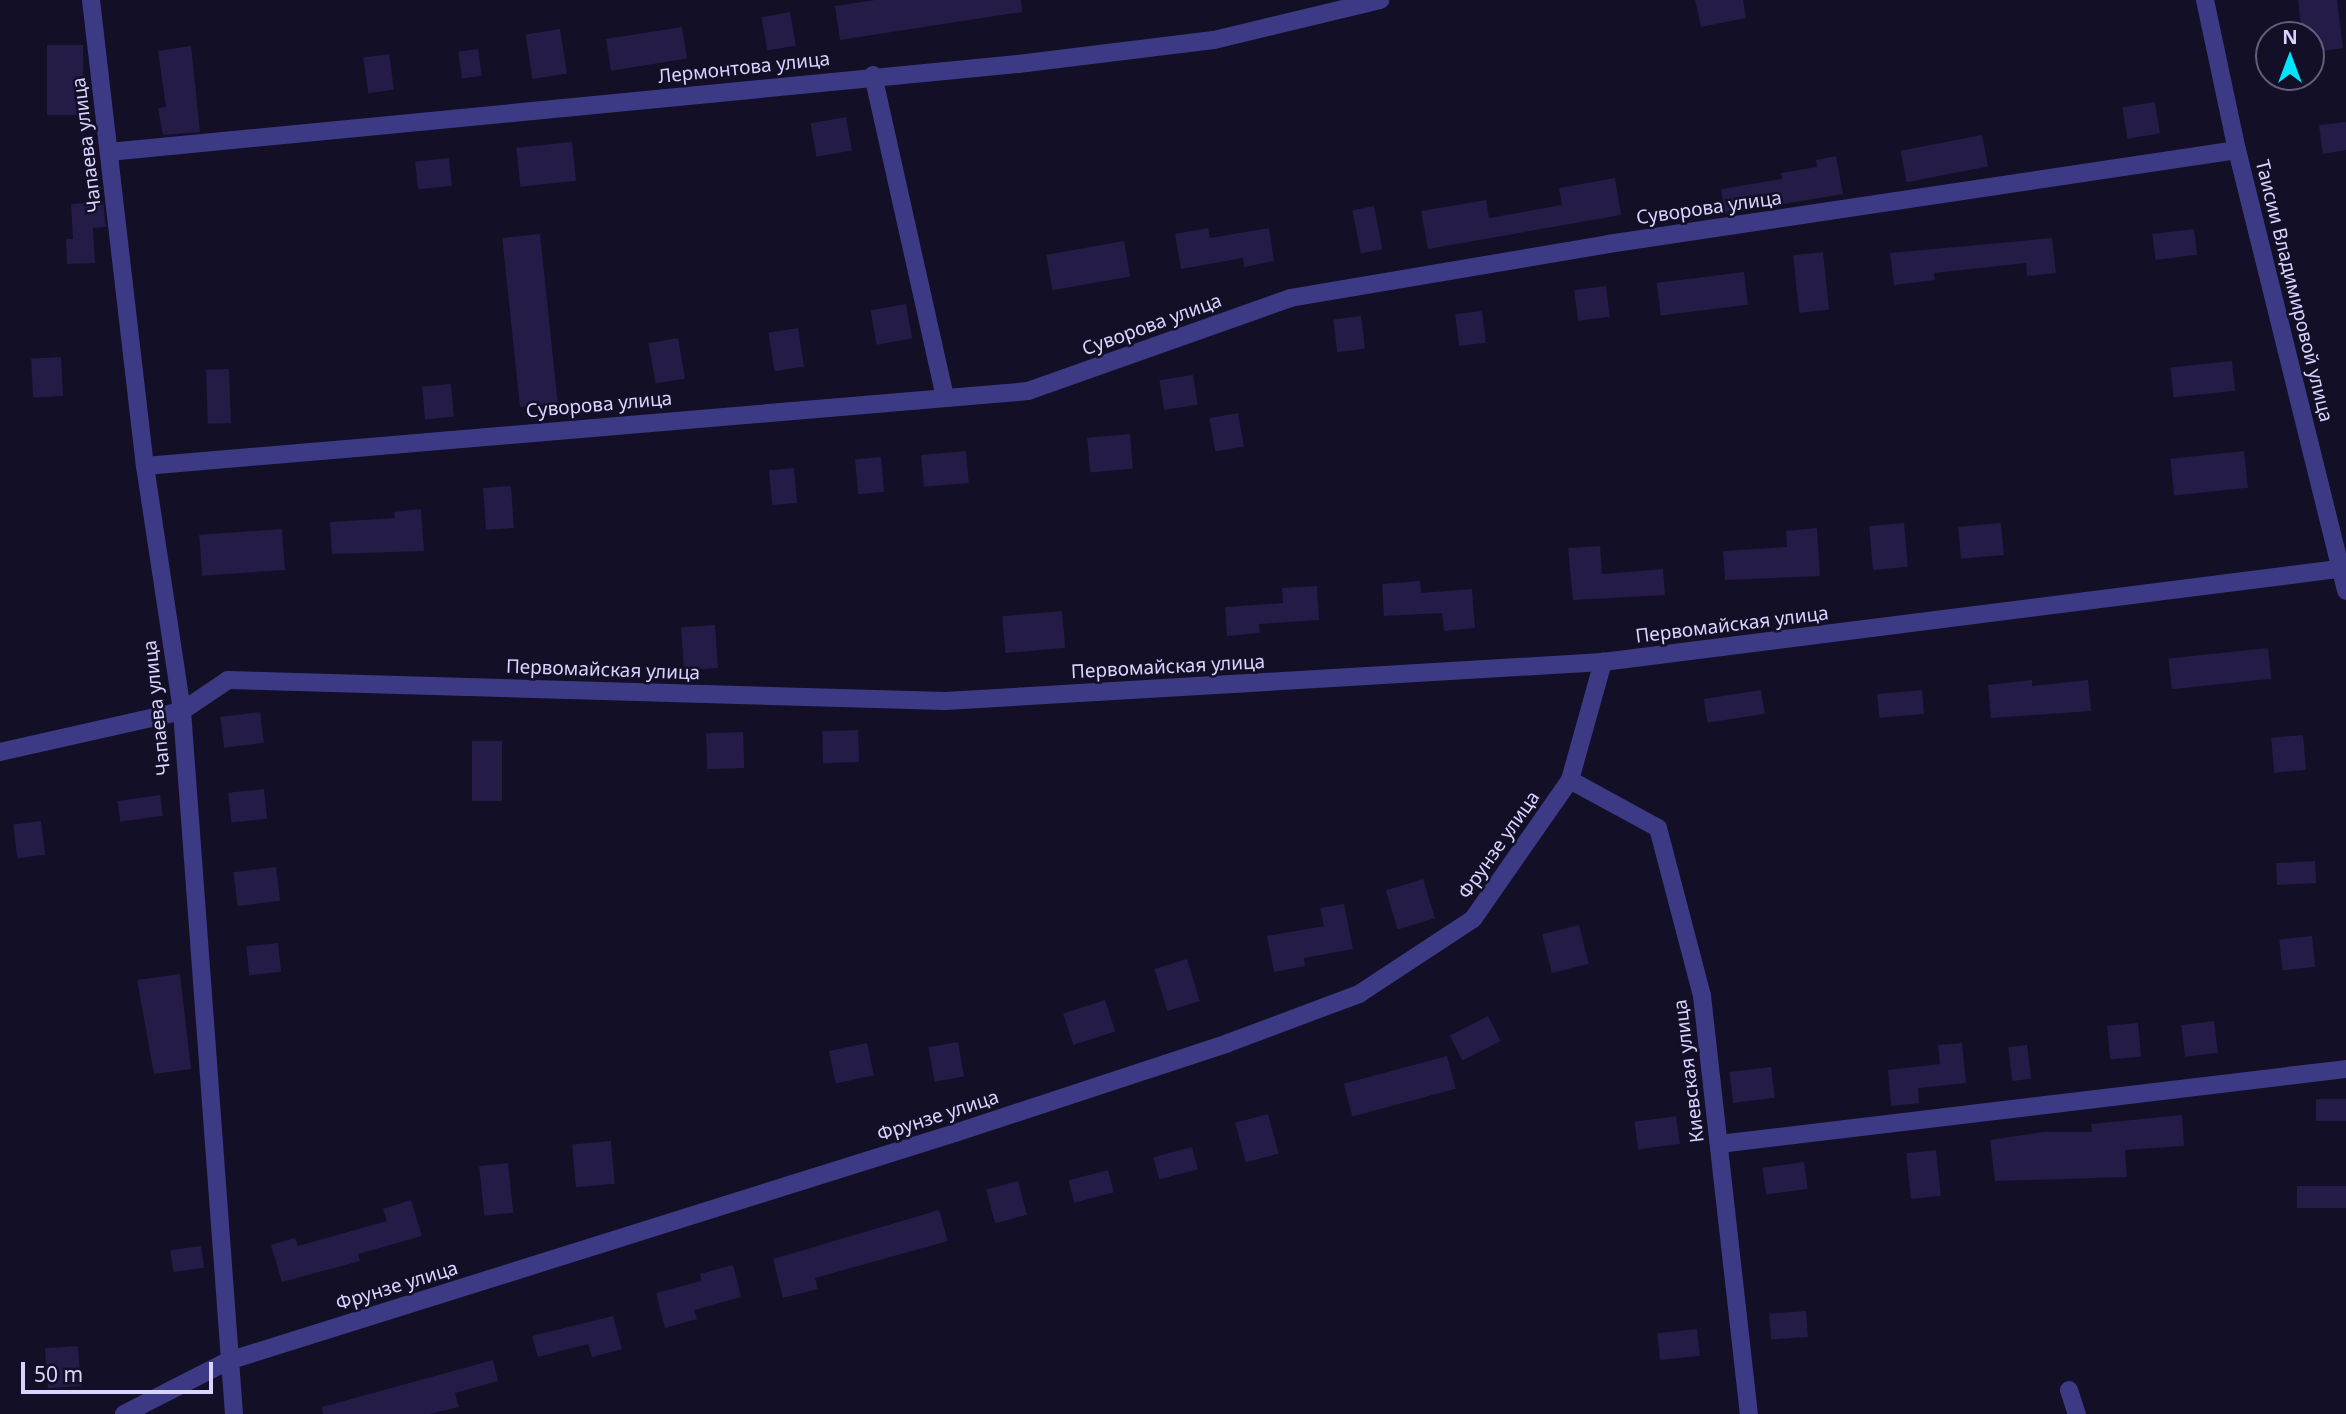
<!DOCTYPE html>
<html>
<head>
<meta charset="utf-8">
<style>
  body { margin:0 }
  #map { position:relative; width:2346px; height:1414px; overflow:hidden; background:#130f26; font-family:"Noto Sans",sans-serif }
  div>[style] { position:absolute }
  .building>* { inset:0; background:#241b47; transform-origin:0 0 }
  .minor>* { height:18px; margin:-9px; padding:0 9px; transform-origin:9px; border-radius:9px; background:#3d3a85 }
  span { translate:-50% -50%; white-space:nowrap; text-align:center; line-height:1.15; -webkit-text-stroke:5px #130f26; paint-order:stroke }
  .street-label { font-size:19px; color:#d9d4ff }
  .north { position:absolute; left:2255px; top:21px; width:70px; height:70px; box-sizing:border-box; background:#130f26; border:2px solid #625e7d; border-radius:50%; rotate:0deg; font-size:19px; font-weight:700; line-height:28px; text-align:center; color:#d9d4ff }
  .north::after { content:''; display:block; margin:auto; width:24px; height:32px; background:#00e5ff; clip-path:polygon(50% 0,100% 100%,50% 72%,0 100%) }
  .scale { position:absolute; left:21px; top:1362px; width:192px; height:32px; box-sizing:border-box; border:4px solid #d9d4ff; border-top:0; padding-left:9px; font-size:21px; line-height:24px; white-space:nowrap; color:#d9d4ff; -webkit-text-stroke:5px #130f26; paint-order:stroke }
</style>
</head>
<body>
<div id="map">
  <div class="building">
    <div style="clip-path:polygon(875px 0,1021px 0,1022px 12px,840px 40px,835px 6px)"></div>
    <div style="clip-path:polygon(1695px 0,1743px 0,1746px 18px,1701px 27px)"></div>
    <div style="clip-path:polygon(2298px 0,2337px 0,2343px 48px,2311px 53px,2311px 35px,2302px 35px)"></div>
    <div style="left:790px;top:12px;width:34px;height:29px;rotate:80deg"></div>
    <div style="left:682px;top:27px;width:32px;height:77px;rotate:81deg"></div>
    <div style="left:560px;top:29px;width:45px;height:35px;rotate:81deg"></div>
    <div style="left:83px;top:45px;width:70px;height:36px;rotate:90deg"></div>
    <div style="clip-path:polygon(191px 46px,200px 132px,163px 135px,158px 108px,166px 107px,158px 51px)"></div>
    <div style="left:478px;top:49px;width:27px;height:20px;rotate:82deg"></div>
    <div style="left:389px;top:54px;width:36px;height:26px;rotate:82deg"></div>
    <div style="left:2155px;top:102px;width:32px;height:33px;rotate:81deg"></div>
    <div style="left:846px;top:117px;width:34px;height:36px;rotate:80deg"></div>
    <div style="clip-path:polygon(2346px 122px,2346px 150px,2323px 154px,2319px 125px)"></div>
    <div style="left:1982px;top:135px;width:32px;height:83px;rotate:79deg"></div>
    <div style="left:572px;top:142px;width:39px;height:56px;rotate:84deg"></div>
    <div style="clip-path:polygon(1836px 156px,1843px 194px,1725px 214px,1721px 189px,1782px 179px,1781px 173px,1817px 167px,1816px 160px)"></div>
    <div style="left:449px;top:158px;width:28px;height:34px;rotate:84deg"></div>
    <div style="clip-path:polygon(1615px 178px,1621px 215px,1428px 249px,1421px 211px,1486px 200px,1489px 218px,1562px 205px,1559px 188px)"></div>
    <div style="clip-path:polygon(103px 202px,106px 227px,93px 228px,95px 263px,67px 264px,66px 239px,73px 239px,71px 204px)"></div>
    <div style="left:1374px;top:206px;width:44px;height:22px;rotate:79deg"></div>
    <div style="clip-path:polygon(1208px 228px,1210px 238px,1269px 228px,1274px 261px,1244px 267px,1243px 258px,1181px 269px,1175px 234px)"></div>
    <div style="left:2194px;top:229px;width:26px;height:42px;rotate:83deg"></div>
    <div style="left:540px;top:234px;width:170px;height:38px;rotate:84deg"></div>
    <div style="clip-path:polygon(2052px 238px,2056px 273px,2027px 276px,2026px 263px,1934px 273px,1935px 280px,1894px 285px,1890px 253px)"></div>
    <div style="left:1124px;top:241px;width:36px;height:79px;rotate:80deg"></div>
    <div style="left:1823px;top:252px;width:58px;height:30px;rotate:84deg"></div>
    <div style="left:1744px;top:272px;width:33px;height:88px;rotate:83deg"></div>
    <div style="left:1606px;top:286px;width:31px;height:32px;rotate:83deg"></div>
    <div style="left:906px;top:304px;width:35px;height:36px;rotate:80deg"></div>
    <div style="left:1482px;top:311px;width:32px;height:27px;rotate:83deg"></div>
    <div style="left:1361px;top:316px;width:33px;height:28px;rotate:83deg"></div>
    <div style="left:798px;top:328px;width:39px;height:30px;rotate:81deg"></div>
    <div style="left:678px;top:338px;width:41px;height:30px;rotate:80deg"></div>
    <div style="left:61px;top:357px;width:39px;height:30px;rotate:87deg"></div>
    <div style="left:2232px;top:361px;width:30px;height:62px;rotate:84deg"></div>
    <div style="left:229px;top:369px;width:54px;height:23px;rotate:88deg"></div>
    <div style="left:1193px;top:375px;width:30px;height:34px;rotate:81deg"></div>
    <div style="left:451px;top:384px;width:33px;height:29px;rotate:85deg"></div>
    <div style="left:1238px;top:413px;width:34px;height:29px;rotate:80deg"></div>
    <div style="left:1130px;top:434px;width:35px;height:43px;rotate:85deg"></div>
    <div style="left:966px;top:451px;width:32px;height:45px;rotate:85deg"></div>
    <div style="left:2244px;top:451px;width:37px;height:74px;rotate:84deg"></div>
    <div style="left:881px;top:457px;width:35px;height:26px;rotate:85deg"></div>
    <div style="left:794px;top:468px;width:35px;height:25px;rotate:85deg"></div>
    <div style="left:511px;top:486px;width:42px;height:28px;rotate:86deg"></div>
    <div style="clip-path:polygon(421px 509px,424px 551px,332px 554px,330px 522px,395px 518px,394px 512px)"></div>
    <div style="left:1904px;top:523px;width:44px;height:35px;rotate:85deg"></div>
    <div style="left:2001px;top:523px;width:32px;height:43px;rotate:85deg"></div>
    <div style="clip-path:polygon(1817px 528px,1820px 576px,1725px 580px,1723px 551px,1787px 547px,1786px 531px)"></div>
    <div style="left:282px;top:529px;width:41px;height:83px;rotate:86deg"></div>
    <div style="clip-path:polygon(1600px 546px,1602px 574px,1663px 569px,1665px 595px,1573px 600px,1568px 548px)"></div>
    <div style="clip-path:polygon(1420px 581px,1421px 593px,1472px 589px,1475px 628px,1444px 631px,1442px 613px,1384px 616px,1382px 584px)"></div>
    <div style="clip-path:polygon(1317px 586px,1319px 620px,1259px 624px,1260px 633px,1227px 636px,1225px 607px,1283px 603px,1282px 588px)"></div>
    <div style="left:1062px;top:611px;width:37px;height:60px;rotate:85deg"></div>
    <div style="left:715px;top:625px;width:43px;height:34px;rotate:86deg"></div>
    <div style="left:2268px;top:648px;width:31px;height:100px;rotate:84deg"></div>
    <div style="clip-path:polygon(2032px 680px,2032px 686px,2088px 680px,2091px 711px,1991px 718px,1988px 685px)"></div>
    <div style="left:1761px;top:690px;width:24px;height:58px;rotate:81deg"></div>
    <div style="left:1922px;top:690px;width:24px;height:45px;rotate:85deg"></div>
    <div style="left:260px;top:712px;width:31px;height:40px;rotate:83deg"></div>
    <div style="left:858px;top:730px;width:32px;height:36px;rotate:88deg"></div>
    <div style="left:743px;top:732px;width:36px;height:37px;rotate:88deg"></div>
    <div style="left:2303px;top:735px;width:35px;height:32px;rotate:85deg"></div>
    <div style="left:472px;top:741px;width:30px;height:60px"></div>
    <div style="left:264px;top:789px;width:30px;height:36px;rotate:84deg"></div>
    <div style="left:160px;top:795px;width:21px;height:43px;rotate:82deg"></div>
    <div style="left:41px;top:821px;width:34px;height:28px;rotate:83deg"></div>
    <div style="left:2315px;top:861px;width:22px;height:39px;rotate:87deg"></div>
    <div style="left:276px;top:867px;width:34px;height:43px;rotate:83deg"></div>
    <div style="left:1423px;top:879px;width:41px;height:39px;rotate:73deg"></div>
    <div style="clip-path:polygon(1344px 904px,1353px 949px,1304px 958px,1305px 966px,1274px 972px,1267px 936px,1324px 926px,1320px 908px)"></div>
    <div style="left:1579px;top:925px;width:40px;height:38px;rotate:76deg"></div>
    <div style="left:2312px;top:936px;width:31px;height:33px;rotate:84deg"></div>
    <div style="left:278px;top:943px;width:29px;height:32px;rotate:84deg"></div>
    <div style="left:1187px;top:959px;width:44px;height:34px;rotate:73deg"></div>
    <div style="clip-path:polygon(180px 974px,191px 1069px,154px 1074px,137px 980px)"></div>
    <div style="left:1105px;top:1000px;width:33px;height:44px;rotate:72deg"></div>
    <div style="left:1488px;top:1016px;width:28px;height:43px;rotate:63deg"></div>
    <div style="left:2214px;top:1021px;width:32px;height:33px;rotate:83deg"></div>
    <div style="left:2138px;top:1023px;width:34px;height:31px;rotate:85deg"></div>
    <div style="left:958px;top:1042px;width:35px;height:30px;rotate:80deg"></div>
    <div style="left:867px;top:1043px;width:33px;height:39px;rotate:78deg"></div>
    <div style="clip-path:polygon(1962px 1043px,1966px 1083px,1918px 1088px,1919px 1103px,1891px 1106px,1888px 1070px,1940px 1064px,1938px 1045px)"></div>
    <div style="left:2027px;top:1045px;width:34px;height:19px;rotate:83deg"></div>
    <div style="left:1447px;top:1056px;width:34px;height:107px;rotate:75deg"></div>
    <div style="left:1771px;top:1067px;width:31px;height:42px;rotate:83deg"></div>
    <div style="left:2346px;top:1099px;width:22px;height:30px;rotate:90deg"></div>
    <div style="left:1268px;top:1114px;width:41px;height:34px;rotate:75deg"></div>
    <div style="clip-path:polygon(2182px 1115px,2184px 1146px,2125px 1150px,2127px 1177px,1995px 1181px,1990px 1140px,2043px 1132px,2092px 1132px,2091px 1124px)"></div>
    <div style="left:1676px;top:1116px;width:28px;height:42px;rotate:82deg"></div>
    <div style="left:611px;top:1141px;width:43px;height:39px;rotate:85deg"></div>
    <div style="left:1192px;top:1147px;width:23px;height:40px;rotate:75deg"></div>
    <div style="left:1936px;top:1150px;width:46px;height:30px;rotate:84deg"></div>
    <div style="left:1804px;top:1162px;width:27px;height:42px;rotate:82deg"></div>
    <div style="left:508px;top:1163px;width:50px;height:29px;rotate:84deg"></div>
    <div style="left:1108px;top:1170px;width:23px;height:41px;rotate:75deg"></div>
    <div style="left:1018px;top:1181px;width:35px;height:33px;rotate:75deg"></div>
    <div style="left:2346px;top:1186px;width:22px;height:49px;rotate:90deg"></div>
    <div style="clip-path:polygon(411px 1200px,422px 1236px,358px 1254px,360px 1261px,282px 1282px,271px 1245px,295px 1238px,298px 1246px,387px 1221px,383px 1209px)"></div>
    <div style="clip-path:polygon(939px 1210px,948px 1241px,815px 1278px,818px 1289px,783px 1298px,773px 1259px)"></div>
    <div style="left:201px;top:1246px;width:22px;height:31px;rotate:82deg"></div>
    <div style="clip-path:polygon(733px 1265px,741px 1297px,694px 1310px,697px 1319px,665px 1328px,656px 1293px,701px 1281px,700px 1274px)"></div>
    <div style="left:1806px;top:1311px;width:26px;height:37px;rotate:86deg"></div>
    <div style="clip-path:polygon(613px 1316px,622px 1349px,592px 1357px,588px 1344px,538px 1357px,532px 1336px)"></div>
    <div style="left:1697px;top:1329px;width:27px;height:40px;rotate:84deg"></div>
    <div style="left:78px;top:1346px;width:40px;height:33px;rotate:86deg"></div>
    <div style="clip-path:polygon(493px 1360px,498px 1381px,455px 1393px,459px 1407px,430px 1414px,323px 1414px,322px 1407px)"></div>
  </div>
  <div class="minor">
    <div style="left:91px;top:0;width:469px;rotate:83.4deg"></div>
    <div style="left:145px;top:466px;width:248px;rotate:81.4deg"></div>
    <div style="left:182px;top:711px;width:705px;rotate:85.77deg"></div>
    <div style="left:2205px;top:0;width:153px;rotate:78deg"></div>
    <div style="left:2237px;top:150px;width:454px;rotate:76.1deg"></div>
    <div style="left:873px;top:75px;width:331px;rotate:77.4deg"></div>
    <div style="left:109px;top:152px;width:913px;rotate:-5.53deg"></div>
    <div style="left:1018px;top:64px;width:197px;rotate:-7deg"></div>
    <div style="left:1214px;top:40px;width:171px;rotate:-13.5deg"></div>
    <div style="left:145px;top:466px;width:886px;rotate:-4.85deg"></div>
    <div style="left:1028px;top:391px;width:278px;rotate:-19.5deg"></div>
    <div style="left:1290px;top:298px;width:323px;rotate:-9.6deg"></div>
    <div style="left:1608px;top:244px;width:636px;rotate:-8.5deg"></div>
    <div style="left:0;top:752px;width:187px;rotate:-12.7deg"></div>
    <div style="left:182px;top:711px;width:55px;rotate:-34deg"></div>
    <div style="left:228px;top:680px;width:717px;rotate:1.68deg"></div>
    <div style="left:945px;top:701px;width:659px;rotate:-3.39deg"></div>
    <div style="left:1603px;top:662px;width:749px;rotate:-7.21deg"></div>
    <div style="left:1570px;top:780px;width:100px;rotate:28.6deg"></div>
    <div style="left:1658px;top:828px;width:174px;rotate:75.3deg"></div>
    <div style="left:1702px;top:996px;width:421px;rotate:83.6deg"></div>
    <div style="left:1719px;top:1144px;width:631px;rotate:-6.82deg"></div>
    <div style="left:2069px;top:1390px;width:25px;rotate:72deg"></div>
    <div style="left:124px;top:1414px;width:117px;rotate:-27deg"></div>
    <div style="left:228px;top:1361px;width:762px;rotate:-17.41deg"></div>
    <div style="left:955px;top:1133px;width:287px;rotate:-18.2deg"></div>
    <div style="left:1228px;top:1043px;width:140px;rotate:-20.5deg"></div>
    <div style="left:1359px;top:994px;width:136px;rotate:-33.3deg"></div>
    <div style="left:1473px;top:919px;width:169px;rotate:-55.1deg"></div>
    <div style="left:1570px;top:780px;width:123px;rotate:-74.4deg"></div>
  </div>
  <div class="street-label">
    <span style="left:744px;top:68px;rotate:-6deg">Лермонтова улица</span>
    <span style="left:87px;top:145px;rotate:-97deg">Чапаева улица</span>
    <span style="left:1709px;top:208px;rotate:-8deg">Суворова улица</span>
    <span style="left:2294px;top:291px;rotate:76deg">Таисии Владимировой улица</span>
    <span style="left:1152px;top:325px;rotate:-20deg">Суворова улица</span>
    <span style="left:599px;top:405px;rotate:-5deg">Суворова улица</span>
    <span style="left:1732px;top:625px;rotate:-7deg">Первомайская улица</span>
    <span style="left:1168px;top:667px;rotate:-3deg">Первомайская улица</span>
    <span style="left:603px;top:670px;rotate:2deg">Первомайская улица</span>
    <span style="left:157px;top:708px;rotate:-96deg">Чапаева улица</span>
    <span style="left:1499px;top:845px;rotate:-55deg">Фрунзе улица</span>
    <span style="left:1689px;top:1071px;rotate:-97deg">Киевская улица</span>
    <span style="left:938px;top:1116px;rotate:-18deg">Фрунзе улица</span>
    <span style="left:397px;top:1286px;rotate:-17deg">Фрунзе улица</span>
  </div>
  <div class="north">N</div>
  <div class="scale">50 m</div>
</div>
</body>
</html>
